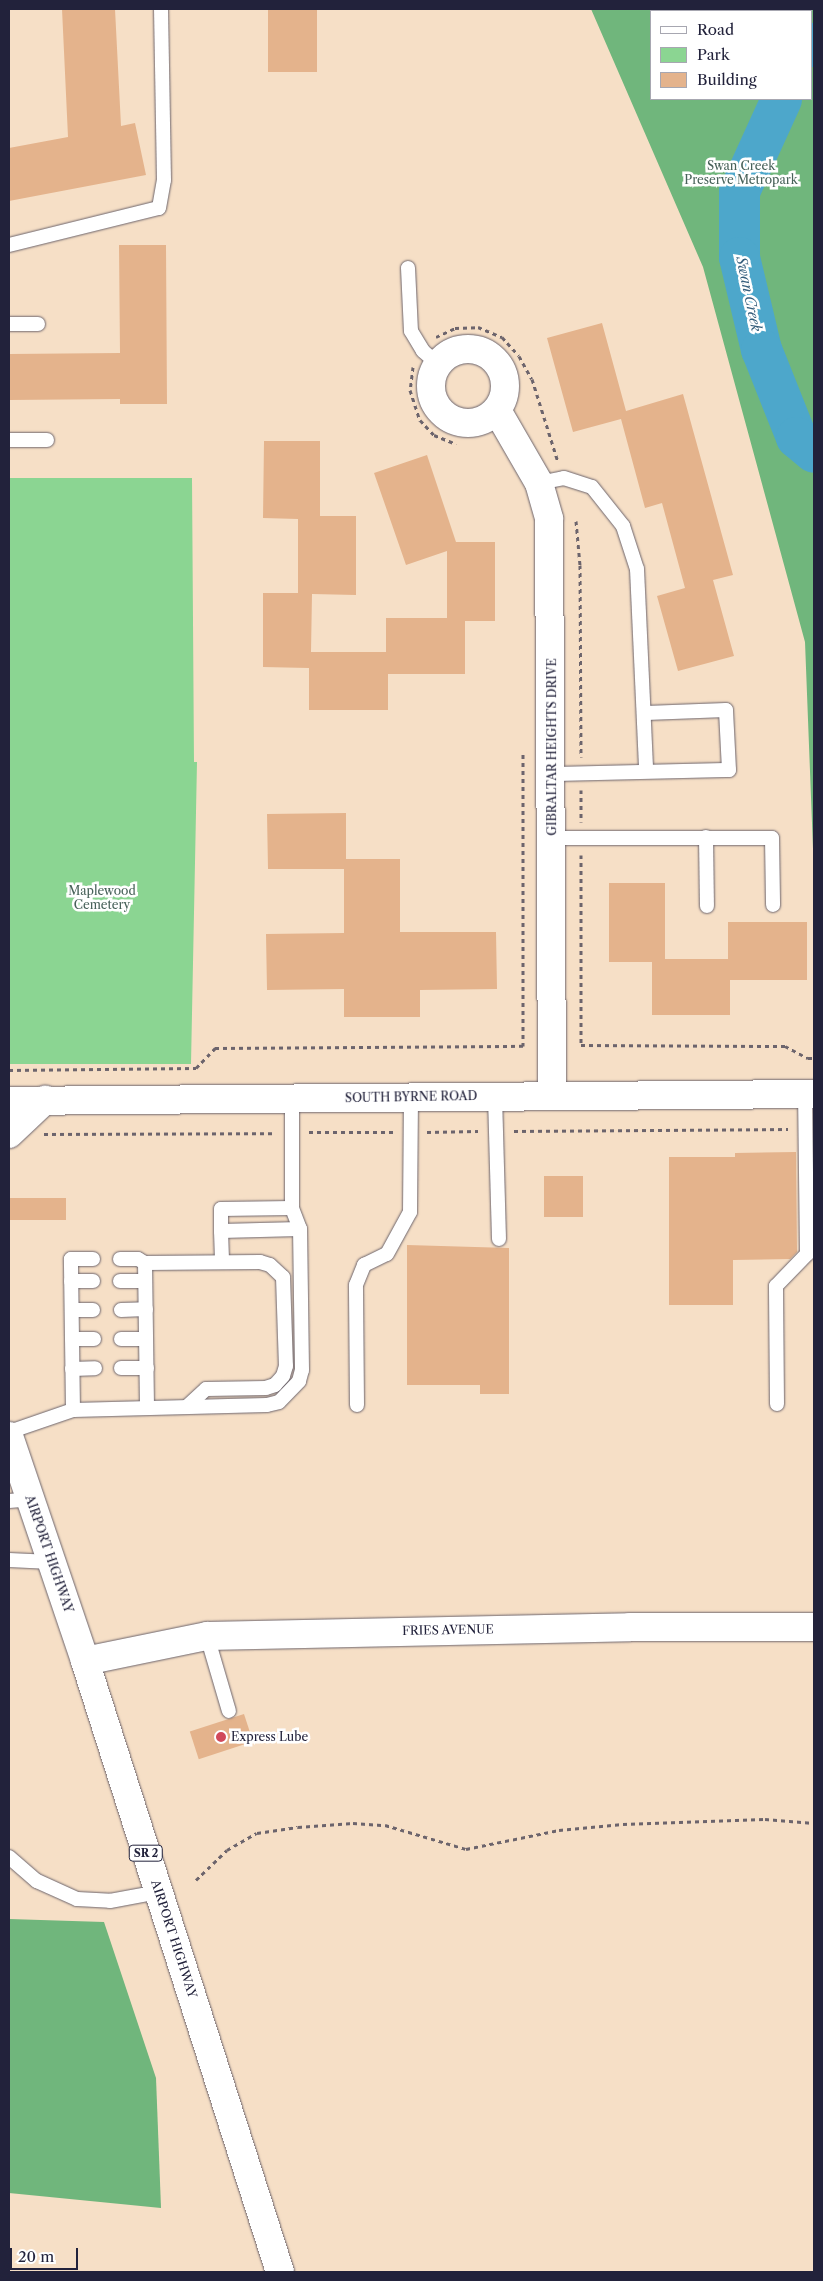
<!DOCTYPE html>
<html>
<head>
<meta charset="utf-8">
<style>
  body { margin:0 }
  #map { position:relative; width:823px; height:2281px; overflow:hidden; background:#f6dfc6; font-family:"Libre Caslon Text",serif }
  div>[style] { position:absolute }
  .green>* { inset:0; background:#8bd592 }
  .forest>* { inset:0; background:#70b67c }
  .river>* { height:41px; margin:-20.5px; padding:0 20.5px; transform-origin:20.5px; border-radius:20.5px; background:#4da7cb }
  .building>* { inset:0; background:#e4b38c; transform-origin:0 0 }
  .path>* { height:3px; margin-top:-1.5px; transform-origin:0; background:repeating-linear-gradient(90deg,#6c646c 0 4px,transparent 0 8px) }
  .roads { filter:drop-shadow(0 0 1px #6c646c) drop-shadow(0 0 1px #6c646c) }
  .lane>* { height:14px; margin:-7px; padding:0 7px; transform-origin:7px; border-radius:7px; background:#fff }
  .street>* { height:28px; margin:-14px; padding:0 14px; transform-origin:14px; border-radius:14px; background:#fff }
  .street>.ring { margin:-14px; padding:0; box-sizing:content-box; background:none; border:28px solid #fff; border-radius:50% }
  .primary>* { height:28px; margin:-14px; padding:0 14px; transform-origin:14px; border-radius:14px; background:#fff }
  .dots>* { width:14px; height:14px; translate:-50% -50%; box-sizing:border-box; border:2px solid #fff; border-radius:50% }
  span { translate:-50% -50%; white-space:nowrap; text-align:center; line-height:1.15; -webkit-text-stroke:5px #fff; paint-order:stroke }
  .shield-label span { padding:1px 4px; background:#fff; border:1px solid; border-radius:4px; -webkit-text-stroke-width:0 }
  .shield-label { font-size:11px; color:#22223b; font-weight:700 }
  .park-label { font-size:12px; color:#476159 }
  .street-label { font-size:12px; color:#22223b }
  .poi-label { font-size:12px; color:#22223b }
  .left { translate:0 -50%; text-align:left }
  .water-label { font-size:14px; color:#355e7c; font-style:italic }
  .frame { position:absolute; inset:0; border:10px solid #22223b; pointer-events:none }
  .legend { position:absolute; left:650px; top:10px; width:162px; height:90px; box-sizing:border-box; background:#fff; border:1px solid #a7a7b1; margin:0; padding:6px 9px; list-style:none; font-size:15px; color:#22223b }
  .legend li { display:flex; align-items:center; gap:10px; height:25px }
  .legend b { width:25px; border:1px solid #a7a7b1 }
  .scale { position:absolute; left:10px; top:2248px; width:68px; height:22px; box-sizing:border-box; border:2px solid #22223b; border-top:0; padding-left:6px; font-size:15px; line-height:18px; white-space:nowrap; color:#22223b; -webkit-text-stroke:4px #fff; paint-order:stroke }
</style>
</head>
<body>
<div id="map">
  <div class="green">
    <div style="clip-path:polygon(9px 478px,192px 478px,194px 762px,197px 762px,191px 1064px,9px 1064px)"></div>
  </div>
  <div class="forest">
    <div style="clip-path:polygon(evenodd,591px 9px,814px 9px,814px 875px,805px 642px,703px 267px,591px 9px,652px 11px,812px 11px,812px 99px,652px 99px,652px 11px)"></div>
    <div style="clip-path:polygon(9px 1919px,104px 1922px,156px 2078px,161px 2208px,9px 2193px)"></div>
  </div>
  <div class="river">
    <div style="left:812px;top:46px;width:4px;rotate:-56deg"></div>
    <div style="left:781px;top:99px;width:101px;rotate:114.5deg"></div>
    <div style="left:739px;top:191px;width:66px;rotate:90deg"></div>
    <div style="left:739px;top:257px;width:95px;rotate:76.6deg"></div>
    <div style="left:761px;top:349px;width:95px;rotate:68.3deg"></div>
    <div style="left:796px;top:437px;width:23px;rotate:40deg"></div>
  </div>
  <div class="building">
    <div style="clip-path:polygon(62px 9px,115px 9px,121px 126px,135px 123px,146px 175px,9px 201px,9px 148px,68px 137px)"></div>
    <div style="left:268px;top:9px;width:49px;height:63px"></div>
    <div style="clip-path:polygon(119px 245px,166px 245px,167px 404px,120px 404px,120px 399px,9px 400px,9px 354px,120px 353px)"></div>
    <div style="clip-path:polygon(602px 323px,626px 411px,683px 394px,733px 575px,713px 580px,734px 656px,678px 671px,657px 596px,685px 588px,662px 503px,645px 508px,621px 419px,573px 432px,547px 338px)"></div>
    <div style="clip-path:polygon(264px 441px,320px 441px,320px 516px,356px 516px,356px 595px,312px 594px,311px 652px,386px 652px,386px 618px,447px 618px,447px 551px,406px 565px,374px 473px,427px 455px,456px 542px,495px 542px,495px 621px,465px 621px,465px 674px,388px 674px,388px 710px,309px 710px,309px 668px,263px 667px,263px 593px,298px 593px,298px 519px,263px 518px)"></div>
    <div style="clip-path:polygon(346px 813px,346px 859px,400px 859px,400px 932px,496px 932px,497px 989px,420px 990px,420px 1017px,344px 1017px,344px 989px,267px 990px,266px 934px,344px 933px,344px 869px,268px 869px,267px 814px)"></div>
    <div style="clip-path:polygon(609px 883px,665px 883px,665px 959px,728px 959px,728px 922px,807px 922px,807px 980px,730px 980px,730px 1015px,652px 1015px,652px 962px,609px 962px)"></div>
    <div style="clip-path:polygon(796px 1152px,797px 1252px,790px 1259px,733px 1260px,733px 1305px,669px 1305px,669px 1157px,735px 1157px,735px 1153px)"></div>
    <div style="left:544px;top:1176px;width:39px;height:41px"></div>
    <div style="left:9px;top:1198px;width:57px;height:22px"></div>
    <div style="clip-path:polygon(407px 1245px,509px 1248px,509px 1394px,480px 1394px,480px 1385px,407px 1385px)"></div>
    <div style="left:244px;top:1714px;width:29px;height:57px;rotate:72deg"></div>
  </div>
  <div class="path">
    <div style="left:436px;top:337px;width:21px;rotate:-25deg"></div>
    <div style="left:455px;top:328px;width:23px;rotate:-2deg"></div>
    <div style="left:478px;top:327px;width:26px;rotate:23deg"></div>
    <div style="left:502px;top:337px;width:25px;rotate:48deg"></div>
    <div style="left:519px;top:356px;width:26px;rotate:61deg"></div>
    <div style="left:532px;top:379px;width:87px;rotate:72.6deg"></div>
    <div style="left:413px;top:367px;width:23px;rotate:97deg"></div>
    <div style="left:410px;top:390px;width:32px;rotate:72deg"></div>
    <div style="left:420px;top:420px;width:21px;rotate:47deg"></div>
    <div style="left:434px;top:435px;width:24px;rotate:22deg"></div>
    <div style="left:576px;top:521px;width:44px;rotate:84.8deg"></div>
    <div style="left:580px;top:565px;width:192px;rotate:89.7deg"></div>
    <div style="left:581px;top:790px;width:32px;rotate:90deg"></div>
    <div style="left:581px;top:855px;width:190px;rotate:90deg"></div>
    <div style="left:581px;top:1045px;width:204px;rotate:0.3deg"></div>
    <div style="left:785px;top:1046px;width:26px;rotate:28deg"></div>
    <div style="left:808px;top:1058px;width:6px"></div>
    <div style="left:9px;top:1070px;width:187px;rotate:-0.6deg"></div>
    <div style="left:196px;top:1068px;width:28px;rotate:-46deg"></div>
    <div style="left:215px;top:1048px;width:308px;rotate:-0.4deg"></div>
    <div style="left:523px;top:1046px;width:294px;rotate:-90deg"></div>
    <div style="left:514px;top:1131px;width:274px;rotate:-0.4deg"></div>
    <div style="left:309px;top:1132px;width:84px"></div>
    <div style="left:427px;top:1132px;width:51px;rotate:-1.1deg"></div>
    <div style="left:44px;top:1134px;width:232px;rotate:-0.2deg"></div>
    <div style="left:196px;top:1880px;width:43px;rotate:-44.1deg"></div>
    <div style="left:227px;top:1850px;width:34px;rotate:-30deg"></div>
    <div style="left:257px;top:1833px;width:41px;rotate:-8.3deg"></div>
    <div style="left:298px;top:1827px;width:55px;rotate:-4.2deg"></div>
    <div style="left:353px;top:1823px;width:32px;rotate:4deg"></div>
    <div style="left:385px;top:1825px;width:84px;rotate:16.5deg"></div>
    <div style="left:466px;top:1849px;width:95px;rotate:-11.5deg"></div>
    <div style="left:559px;top:1830px;width:64px;rotate:-5.4deg"></div>
    <div style="left:623px;top:1824px;width:142px;rotate:-2deg"></div>
    <div style="left:765px;top:1819px;width:49px;rotate:4.7deg"></div>
  </div>
  <div class="roads">
    <div class="lane">
      <div style="left:9px;top:245px;width:154px;rotate:-13.9deg"></div>
      <div style="left:159px;top:208px;width:28px;rotate:-80deg"></div>
      <div style="left:164px;top:180px;width:171px;rotate:-91deg"></div>
      <div style="left:408px;top:268px;width:63px;rotate:87.3deg"></div>
      <div style="left:411px;top:331px;width:23px;rotate:59deg"></div>
      <div style="left:423px;top:351px;width:18px;rotate:41deg"></div>
      <div style="left:9px;top:324px;width:29px"></div>
      <div style="left:9px;top:440px;width:38px"></div>
      <div style="left:539px;top:483px;width:25px;rotate:-11deg"></div>
      <div style="left:564px;top:478px;width:29px;rotate:18deg"></div>
      <div style="left:592px;top:487px;width:50px;rotate:51.5deg"></div>
      <div style="left:623px;top:526px;width:45px;rotate:72deg"></div>
      <div style="left:637px;top:569px;width:202px;rotate:87.4deg"></div>
      <div style="left:552px;top:774px;width:177px;rotate:-1.3deg"></div>
      <div style="left:729px;top:770px;width:60px;rotate:-92.9deg"></div>
      <div style="left:726px;top:710px;width:80px;rotate:177.9deg"></div>
      <div style="left:706px;top:837px;width:69px;rotate:89.2deg"></div>
      <div style="left:552px;top:838px;width:220px"></div>
      <div style="left:772px;top:838px;width:67px;rotate:89.1deg"></div>
      <div style="left:495px;top:1096px;width:143px;rotate:88.4deg"></div>
      <div style="left:292px;top:1098px;width:110px;rotate:90deg"></div>
      <div style="left:292px;top:1208px;width:71px;rotate:179.2deg"></div>
      <div style="left:221px;top:1209px;width:22px;rotate:90deg"></div>
      <div style="left:221px;top:1231px;width:79px;rotate:-1.5deg"></div>
      <div style="left:221px;top:1231px;width:31px;rotate:88deg"></div>
      <div style="left:120px;top:1259px;width:18px"></div>
      <div style="left:138px;top:1259px;width:8px;rotate:30deg"></div>
      <div style="left:145px;top:1263px;width:115px;rotate:-0.5deg"></div>
      <div style="left:260px;top:1262px;width:10px;rotate:17deg"></div>
      <div style="left:270px;top:1265px;width:18px;rotate:43deg"></div>
      <div style="left:283px;top:1277px;width:89px;rotate:88.1deg"></div>
      <div style="left:286px;top:1366px;width:10px;rotate:107deg"></div>
      <div style="left:283px;top:1376px;width:12px;rotate:132deg"></div>
      <div style="left:275px;top:1385px;width:9px;rotate:162deg"></div>
      <div style="left:266px;top:1388px;width:60px;rotate:179deg"></div>
      <div style="left:206px;top:1389px;width:26px;rotate:137deg"></div>
      <div style="left:145px;top:1263px;width:145px;rotate:89.2deg"></div>
      <div style="left:71px;top:1281px;width:22px"></div>
      <div style="left:120px;top:1281px;width:25px"></div>
      <div style="left:72px;top:1310px;width:21px"></div>
      <div style="left:121px;top:1310px;width:25px;rotate:-2deg"></div>
      <div style="left:72px;top:1339px;width:22px"></div>
      <div style="left:121px;top:1339px;width:25px"></div>
      <div style="left:121px;top:1368px;width:26px"></div>
      <div style="left:72px;top:1369px;width:23px;rotate:-2deg"></div>
      <div style="left:777px;top:1404px;width:118px;rotate:-90.5deg"></div>
      <div style="left:776px;top:1286px;width:45px;rotate:-45.9deg"></div>
      <div style="left:807px;top:1254px;width:160px;rotate:-90.7deg"></div>
      <div style="left:357px;top:1405px;width:120px;rotate:-90.5deg"></div>
      <div style="left:356px;top:1285px;width:22px;rotate:-68deg"></div>
      <div style="left:364px;top:1265px;width:25px;rotate:-26deg"></div>
      <div style="left:387px;top:1254px;width:48px;rotate:-61.3deg"></div>
      <div style="left:410px;top:1212px;width:115px;rotate:-89.5deg"></div>
      <div style="left:73px;top:1410px;width:151px;rotate:-90.8deg"></div>
      <div style="left:71px;top:1259px;width:22px"></div>
      <div style="left:9px;top:1432px;width:68px;rotate:-19deg"></div>
      <div style="left:73px;top:1410px;width:194px;rotate:-1.5deg"></div>
      <div style="left:267px;top:1405px;width:12px;rotate:-14deg"></div>
      <div style="left:279px;top:1402px;width:29px;rotate:-46deg"></div>
      <div style="left:299px;top:1381px;width:11px;rotate:-75deg"></div>
      <div style="left:302px;top:1370px;width:141px;rotate:-90.8deg"></div>
      <div style="left:300px;top:1229px;width:22px;rotate:-111deg"></div>
      <div style="left:9px;top:1501px;width:21px;rotate:-5deg"></div>
      <div style="left:9px;top:1560px;width:42px;rotate:2.7deg"></div>
      <div style="left:207px;top:1636px;width:78px;rotate:73.7deg"></div>
      <div style="left:9px;top:1857px;width:37px;rotate:41deg"></div>
      <div style="left:37px;top:1881px;width:44px;rotate:24.2deg"></div>
      <div style="left:77px;top:1899px;width:33px;rotate:3deg"></div>
      <div style="left:110px;top:1901px;width:50px;rotate:-10.4deg"></div>
    </div>
    <div class="street">
      <div class="ring" style="left:431px;top:349px;width:46px;height:46px"></div>
      <div style="left:498px;top:412px;width:82px;rotate:60deg"></div>
      <div style="left:539px;top:483px;width:37px;rotate:74deg"></div>
      <div style="left:549px;top:519px;width:576px;rotate:89.7deg"></div>
      <div style="left:85px;top:1661px;width:125px;rotate:-11.6deg"></div>
      <div style="left:207px;top:1636px;width:423px;rotate:-1.2deg"></div>
      <div style="left:630px;top:1627px;width:184px"></div>
    </div>
    <div class="primary">
      <div style="left:9px;top:1101px;width:805px;rotate:-0.5deg"></div>
      <div style="left:9px;top:1134px;width:50px;rotate:-43.4deg"></div>
      <div style="left:9px;top:1436px;width:237px;rotate:71.3deg"></div>
      <div style="left:85px;top:1661px;width:641px;rotate:72.3deg"></div>
    </div>
  </div>
  <div class="dots">
    <div style="left:221px;top:1737px;background:#d1495b"></div>
  </div>
  <div class="shield-label">
    <span style="left:146px;top:1853px">SR 2</span>
  </div>
  <div class="park-label">
    <span style="left:741px;top:173px">Swan Creek<br>Preserve Metropark</span>
    <span style="left:102px;top:898px">Maplewood<br>Cemetery</span>
  </div>
  <div class="street-label">
    <span style="left:552px;top:747px;rotate:-90deg">GIBRALTAR HEIGHTS DRIVE</span>
    <span style="left:411px;top:1097px;rotate:-1deg">SOUTH BYRNE ROAD</span>
    <span style="left:49px;top:1554px;rotate:71deg">AIRPORT HIGHWAY</span>
    <span style="left:448px;top:1630px;rotate:-1deg">FRIES AVENUE</span>
    <span style="left:174px;top:1939px;rotate:72deg">AIRPORT HIGHWAY</span>
  </div>
  <div class="poi-label">
    <span class="left" style="left:231px;top:1737px">Express Lube</span>
  </div>
  <div class="water-label">
    <span style="left:749px;top:294px;rotate:78deg">Swan Creek</span>
  </div>
  <div class="frame"></div>
  <ul class="legend">
  <li><b style="height:6px;background:#fff"></b>Road</li>
  <li><b style="height:14px;background:#8bd592"></b>Park</li>
  <li><b style="height:14px;background:#e4b38c"></b>Building</li>
  </ul>
  <div class="scale">20 m</div>
</div>
</body>
</html>
